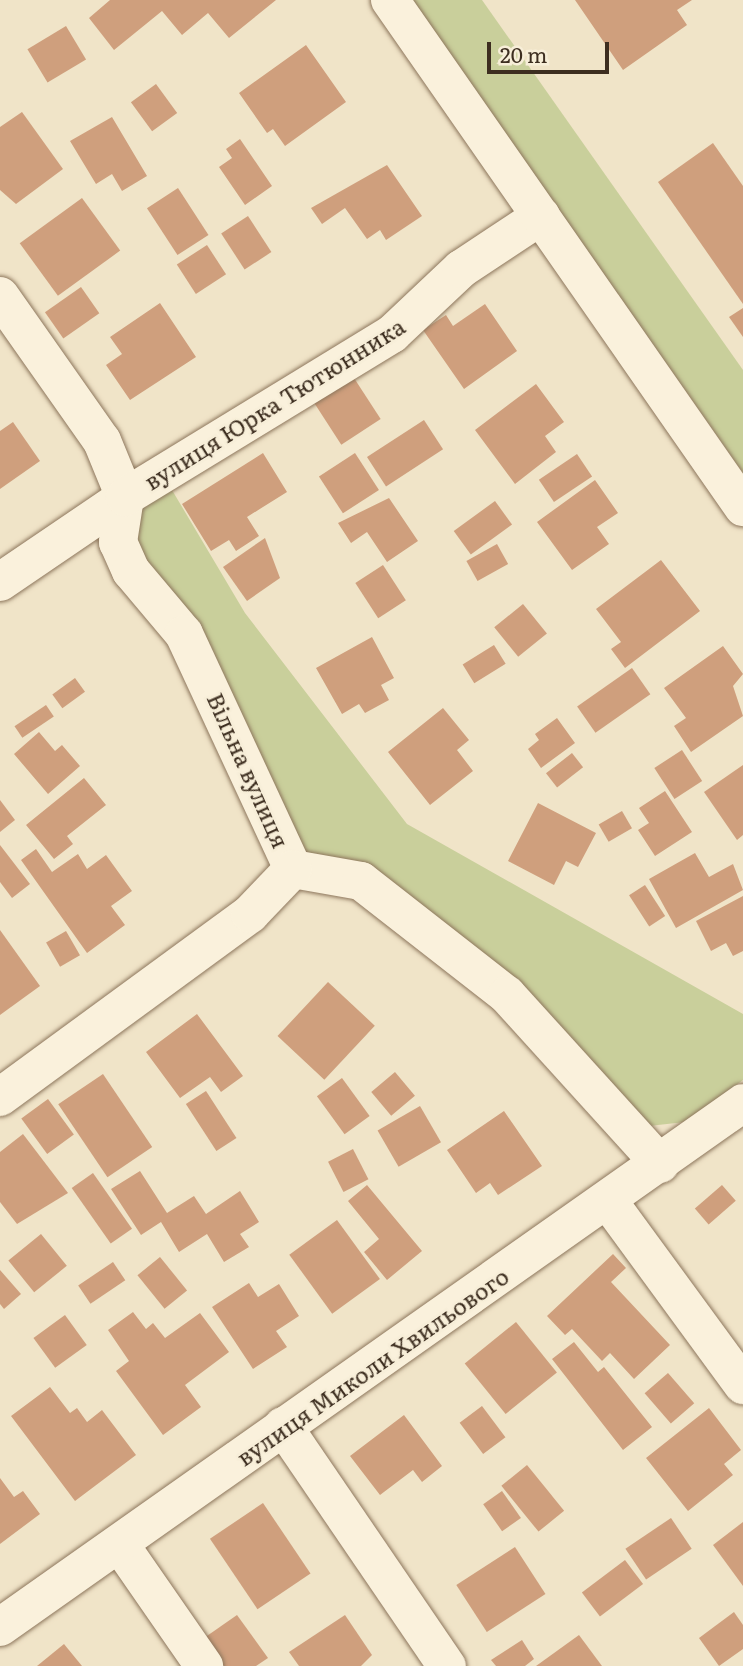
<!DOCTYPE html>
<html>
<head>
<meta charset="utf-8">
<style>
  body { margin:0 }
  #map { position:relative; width:743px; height:1666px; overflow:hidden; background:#f0e4c8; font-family:Literata,serif }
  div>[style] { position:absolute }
  .green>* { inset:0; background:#c9cf9b }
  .building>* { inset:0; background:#cf9f7d; transform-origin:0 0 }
  .roads { filter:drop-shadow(0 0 2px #8d765c) drop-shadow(0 0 2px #8d765c) }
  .street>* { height:38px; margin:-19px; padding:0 19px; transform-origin:19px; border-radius:19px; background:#faf1dc }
  .secondary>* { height:38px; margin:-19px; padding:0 19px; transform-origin:19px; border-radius:19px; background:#faf1dc }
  span { translate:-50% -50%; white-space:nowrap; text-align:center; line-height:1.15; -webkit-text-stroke:5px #f7eed8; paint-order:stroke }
  .street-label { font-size:23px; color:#3d2e20 }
  .scale { position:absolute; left:487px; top:42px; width:122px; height:32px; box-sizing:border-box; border:4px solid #3d2e20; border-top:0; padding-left:9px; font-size:21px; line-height:24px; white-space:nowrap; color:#3d2e20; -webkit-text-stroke:5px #f7eed8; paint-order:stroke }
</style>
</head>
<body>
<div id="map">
  <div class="green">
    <div style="clip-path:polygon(412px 0,482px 0,743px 370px,743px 473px)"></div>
    <div style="clip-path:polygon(169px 485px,245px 613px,407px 824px,743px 1014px,743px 1080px,685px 1122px,649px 1126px,304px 856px,130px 538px,137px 511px)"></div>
  </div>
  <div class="building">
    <div style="clip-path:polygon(110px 0,276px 0,229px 38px,208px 13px,182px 35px,162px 11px,114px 50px,89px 18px)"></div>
    <div style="clip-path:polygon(575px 0,692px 0,677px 10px,687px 25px,623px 70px)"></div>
    <div style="left:66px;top:26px;width:39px;height:45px;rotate:59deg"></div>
    <div style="clip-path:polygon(306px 45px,346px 102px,285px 146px,273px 129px,267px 133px,239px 93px)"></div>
    <div style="left:156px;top:84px;width:36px;height:31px;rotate:54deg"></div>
    <div style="clip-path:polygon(22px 112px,63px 169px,16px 204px,0 190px,0 127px)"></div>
    <div style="clip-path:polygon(112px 117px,147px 176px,122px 191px,112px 174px,96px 184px,70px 141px)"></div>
    <div style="clip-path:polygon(240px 139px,272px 186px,245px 205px,219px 167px,232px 158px,226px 149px)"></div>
    <div style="clip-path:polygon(713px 143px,743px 186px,743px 304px,658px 182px)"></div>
    <div style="clip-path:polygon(387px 165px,422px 216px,386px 240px,380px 230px,367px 239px,345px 208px,322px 224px,311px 208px)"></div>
    <div style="left:178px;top:188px;width:56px;height:37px;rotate:57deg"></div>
    <div style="left:82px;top:198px;width:65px;height:77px;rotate:54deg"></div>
    <div style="left:248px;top:216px;width:43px;height:32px;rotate:57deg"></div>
    <div style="left:207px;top:245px;width:35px;height:36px;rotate:57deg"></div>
    <div style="left:81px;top:287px;width:32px;height:44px;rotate:55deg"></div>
    <div style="clip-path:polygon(160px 303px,196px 357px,130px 400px,106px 365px,122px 354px,110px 337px)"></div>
    <div style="clip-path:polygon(485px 304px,517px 351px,464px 389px,423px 330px,446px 315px,453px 326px)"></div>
    <div style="clip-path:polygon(743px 308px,743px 337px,729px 317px)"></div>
    <div style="left:354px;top:378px;width:49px;height:47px;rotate:57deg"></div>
    <div style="clip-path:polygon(536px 384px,564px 422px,545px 436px,556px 452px,515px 484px,475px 430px)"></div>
    <div style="left:424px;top:420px;width:35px;height:68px;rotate:57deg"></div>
    <div style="clip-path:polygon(13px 422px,40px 461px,0 489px,0 431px)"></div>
    <div style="clip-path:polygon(263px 453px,287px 492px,247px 517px,259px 536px,236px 551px,229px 540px,211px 551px,182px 504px)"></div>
    <div style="left:355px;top:453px;width:44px;height:43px;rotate:57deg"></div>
    <div style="left:577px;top:454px;width:27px;height:46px;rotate:56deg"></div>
    <div style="clip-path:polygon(595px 480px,618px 513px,597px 527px,609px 544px,572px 570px,537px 522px)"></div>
    <div style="clip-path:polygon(389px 498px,418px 541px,387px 562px,367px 532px,351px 543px,338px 523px)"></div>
    <div style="left:495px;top:501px;width:29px;height:51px;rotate:54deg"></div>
    <div style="clip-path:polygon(265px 538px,280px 578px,247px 601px,223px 567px)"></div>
    <div style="left:497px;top:544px;width:23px;height:35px;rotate:61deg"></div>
    <div style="clip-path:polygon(661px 560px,700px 611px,625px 668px,611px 649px,621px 642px,596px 609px)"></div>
    <div style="left:383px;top:565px;width:42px;height:33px;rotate:57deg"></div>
    <div style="left:523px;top:604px;width:38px;height:37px;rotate:51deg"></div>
    <div style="clip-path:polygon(372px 637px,394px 678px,381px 685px,389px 700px,365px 713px,359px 704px,342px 714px,316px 668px)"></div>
    <div style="left:494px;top:645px;width:22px;height:37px;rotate:58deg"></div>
    <div style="clip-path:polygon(723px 646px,743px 674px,733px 686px,743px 716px,691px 752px,674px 726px,686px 718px,664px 688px)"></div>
    <div style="left:632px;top:668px;width:32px;height:67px;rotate:55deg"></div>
    <div style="left:75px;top:678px;width:17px;height:28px;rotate:54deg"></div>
    <div style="left:46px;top:705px;width:14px;height:38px;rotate:56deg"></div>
    <div style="clip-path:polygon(443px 708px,469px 740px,457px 750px,473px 771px,430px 805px,388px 752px)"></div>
    <div style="clip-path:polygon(557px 718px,575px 743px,541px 768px,528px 749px,539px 740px,535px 734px)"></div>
    <div style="clip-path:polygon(39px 732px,55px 751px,62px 745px,80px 766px,48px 794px,14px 754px)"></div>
    <div style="left:682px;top:750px;width:37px;height:33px;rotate:57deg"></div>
    <div style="left:572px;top:753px;width:18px;height:33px;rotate:52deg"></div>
    <div style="clip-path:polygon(743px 765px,743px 835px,737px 840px,704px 792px)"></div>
    <div style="clip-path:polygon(84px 778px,106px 805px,67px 836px,73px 844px,54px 859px,26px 825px)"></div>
    <div style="clip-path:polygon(665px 791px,692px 832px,655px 856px,638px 830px,649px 823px,639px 808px)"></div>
    <div style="clip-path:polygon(0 800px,15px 820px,0 832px)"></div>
    <div style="clip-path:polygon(538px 803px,596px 833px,578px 867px,566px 861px,554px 885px,508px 861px)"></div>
    <div style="left:622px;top:811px;width:20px;height:27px;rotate:60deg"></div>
    <div style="clip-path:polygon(0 845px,30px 884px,12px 898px,0 882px)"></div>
    <div style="clip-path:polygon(36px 849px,52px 872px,78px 854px,87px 869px,106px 855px,132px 891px,111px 906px,125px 925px,87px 953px,21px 860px)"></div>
    <div style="clip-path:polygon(695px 853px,709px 877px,733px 864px,743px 890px,676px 928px,649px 879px)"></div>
    <div style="left:645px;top:885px;width:37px;height:19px;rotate:57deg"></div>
    <div style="clip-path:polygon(743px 896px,743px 951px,733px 956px,726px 943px,711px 951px,696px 921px)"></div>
    <div style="clip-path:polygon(0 930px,40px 986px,0 1015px)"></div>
    <div style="left:66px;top:931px;width:28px;height:23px;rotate:60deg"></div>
    <div style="left:328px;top:982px;width:64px;height:74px;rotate:43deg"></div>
    <div style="clip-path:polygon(197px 1014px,243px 1076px,221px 1092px,210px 1077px,180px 1098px,146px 1052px)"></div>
    <div style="left:395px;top:1072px;width:31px;height:31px;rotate:50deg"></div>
    <div style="left:103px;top:1074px;width:88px;height:54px;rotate:56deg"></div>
    <div style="left:342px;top:1078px;width:47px;height:31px;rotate:54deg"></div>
    <div style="left:206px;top:1091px;width:56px;height:24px;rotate:57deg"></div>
    <div style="left:48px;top:1099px;width:44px;height:33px;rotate:54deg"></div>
    <div style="left:420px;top:1106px;width:42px;height:49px;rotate:60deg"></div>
    <div style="clip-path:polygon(504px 1111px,542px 1166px,498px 1195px,490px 1183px,476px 1193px,447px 1150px)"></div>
    <div style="clip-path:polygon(23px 1134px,68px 1193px,17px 1224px,0 1202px,0 1152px)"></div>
    <div style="left:353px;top:1149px;width:34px;height:28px;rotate:63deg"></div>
    <div style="clip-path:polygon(140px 1171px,167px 1213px,194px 1196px,206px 1214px,240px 1191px,259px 1222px,240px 1234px,249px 1247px,224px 1262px,207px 1234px,179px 1252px,161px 1222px,141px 1235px,111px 1189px)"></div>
    <div style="left:93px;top:1173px;width:68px;height:26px;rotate:55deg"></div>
    <div style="clip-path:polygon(367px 1185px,422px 1251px,387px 1280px,364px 1252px,379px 1239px,348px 1201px)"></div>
    <div style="left:722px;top:1185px;width:21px;height:36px;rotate:49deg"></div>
    <div style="left:337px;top:1220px;width:73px;height:59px;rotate:54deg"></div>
    <div style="left:41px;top:1234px;width:41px;height:42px;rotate:51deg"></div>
    <div style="clip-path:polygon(613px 1254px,626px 1268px,611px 1282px,670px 1345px,634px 1379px,610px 1353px,602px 1361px,572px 1329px,565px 1335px,547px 1316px)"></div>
    <div style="left:160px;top:1257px;width:43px;height:29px;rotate:51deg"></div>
    <div style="left:113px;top:1262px;width:22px;height:42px;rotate:56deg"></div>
    <div style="clip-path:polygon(0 1270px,21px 1294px,4px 1309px,0 1304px)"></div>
    <div style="clip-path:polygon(249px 1283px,258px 1297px,279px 1284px,299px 1316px,276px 1331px,287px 1347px,253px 1369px,212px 1307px)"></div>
    <div style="clip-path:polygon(133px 1312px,146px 1329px,153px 1323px,165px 1338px,200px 1313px,229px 1352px,185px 1385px,201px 1407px,163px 1435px,116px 1371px,129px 1361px,108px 1330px)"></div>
    <div style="left:65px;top:1315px;width:37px;height:39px;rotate:54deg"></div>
    <div style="left:516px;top:1322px;width:65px;height:66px;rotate:51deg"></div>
    <div style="clip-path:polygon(574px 1342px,598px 1372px,604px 1367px,652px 1427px,623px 1450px,552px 1359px)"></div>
    <div style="left:668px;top:1373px;width:40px;height:31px;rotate:49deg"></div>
    <div style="clip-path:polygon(50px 1387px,70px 1413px,77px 1408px,87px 1422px,102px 1410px,136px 1455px,75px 1501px,11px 1416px)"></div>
    <div style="left:482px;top:1406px;width:39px;height:28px;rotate:53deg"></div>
    <div style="clip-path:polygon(709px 1408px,741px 1450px,724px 1464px,733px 1475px,688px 1511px,646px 1458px)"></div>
    <div style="clip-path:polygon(404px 1415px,442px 1466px,422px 1482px,413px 1470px,380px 1495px,350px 1456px)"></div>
    <div style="left:527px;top:1465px;width:59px;height:33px;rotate:51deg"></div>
    <div style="clip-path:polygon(0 1478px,14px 1497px,23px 1491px,40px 1514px,0 1544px)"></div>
    <div style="left:502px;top:1491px;width:33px;height:23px;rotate:55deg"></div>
    <div style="left:263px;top:1503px;width:85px;height:64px;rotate:56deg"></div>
    <div style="left:671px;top:1518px;width:37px;height:55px;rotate:56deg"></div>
    <div style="clip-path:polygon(743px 1522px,743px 1586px,713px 1545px)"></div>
    <div style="left:515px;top:1547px;width:56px;height:70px;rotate:57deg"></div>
    <div style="left:625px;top:1560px;width:30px;height:54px;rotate:53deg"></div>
    <div style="clip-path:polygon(734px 1612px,743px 1625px,743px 1649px,719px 1666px,699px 1638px)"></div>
    <div style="clip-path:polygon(237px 1615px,268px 1658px,256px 1666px,224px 1666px,204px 1638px)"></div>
    <div style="clip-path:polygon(345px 1615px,372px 1655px,361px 1666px,299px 1666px,289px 1652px)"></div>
    <div style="clip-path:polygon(579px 1635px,602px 1666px,536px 1666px)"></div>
    <div style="clip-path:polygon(522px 1640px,534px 1659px,525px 1666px,496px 1666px,491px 1660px)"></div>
    <div style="clip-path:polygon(64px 1644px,82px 1666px,37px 1666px)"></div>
  </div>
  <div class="roads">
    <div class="street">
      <div style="left:0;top:296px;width:177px;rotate:54.9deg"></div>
      <div style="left:102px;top:441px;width:61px;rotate:67.7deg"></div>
      <div style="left:125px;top:497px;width:46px;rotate:98.8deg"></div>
      <div style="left:118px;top:542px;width:32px;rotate:66deg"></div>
      <div style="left:131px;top:571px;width:82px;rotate:49.9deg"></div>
      <div style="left:184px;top:634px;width:259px;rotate:65.1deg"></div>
      <div style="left:293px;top:869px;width:69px;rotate:10deg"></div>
      <div style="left:361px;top:881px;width:185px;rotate:38deg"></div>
      <div style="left:507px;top:995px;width:228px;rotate:47.8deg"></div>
      <div style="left:0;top:582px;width:151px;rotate:-34.2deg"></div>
      <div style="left:125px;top:497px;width:313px;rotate:-31.4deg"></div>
      <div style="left:392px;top:334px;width:95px;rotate:-43.3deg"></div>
      <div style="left:461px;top:269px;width:96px;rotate:-33.5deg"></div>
      <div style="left:0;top:1097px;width:310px;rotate:-36.2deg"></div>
      <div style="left:250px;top:914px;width:62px;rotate:-46.3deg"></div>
      <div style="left:609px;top:1202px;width:227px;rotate:53.8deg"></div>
      <div style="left:283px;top:1426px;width:291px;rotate:55.7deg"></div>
      <div style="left:121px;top:1546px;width:146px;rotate:55.3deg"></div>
      <div style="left:0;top:1627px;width:909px;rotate:-35.19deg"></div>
    </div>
    <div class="secondary">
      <div style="left:390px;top:0;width:618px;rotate:55.15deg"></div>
    </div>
  </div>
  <div class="street-label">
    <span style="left:274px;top:403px;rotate:-32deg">вулиця Юрка Тютюнника</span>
    <span style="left:249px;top:770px;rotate:66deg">Вільна вулиця</span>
    <span style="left:372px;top:1366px;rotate:-35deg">вулиця Миколи Хвильового</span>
  </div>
  <div class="scale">20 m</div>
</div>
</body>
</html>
